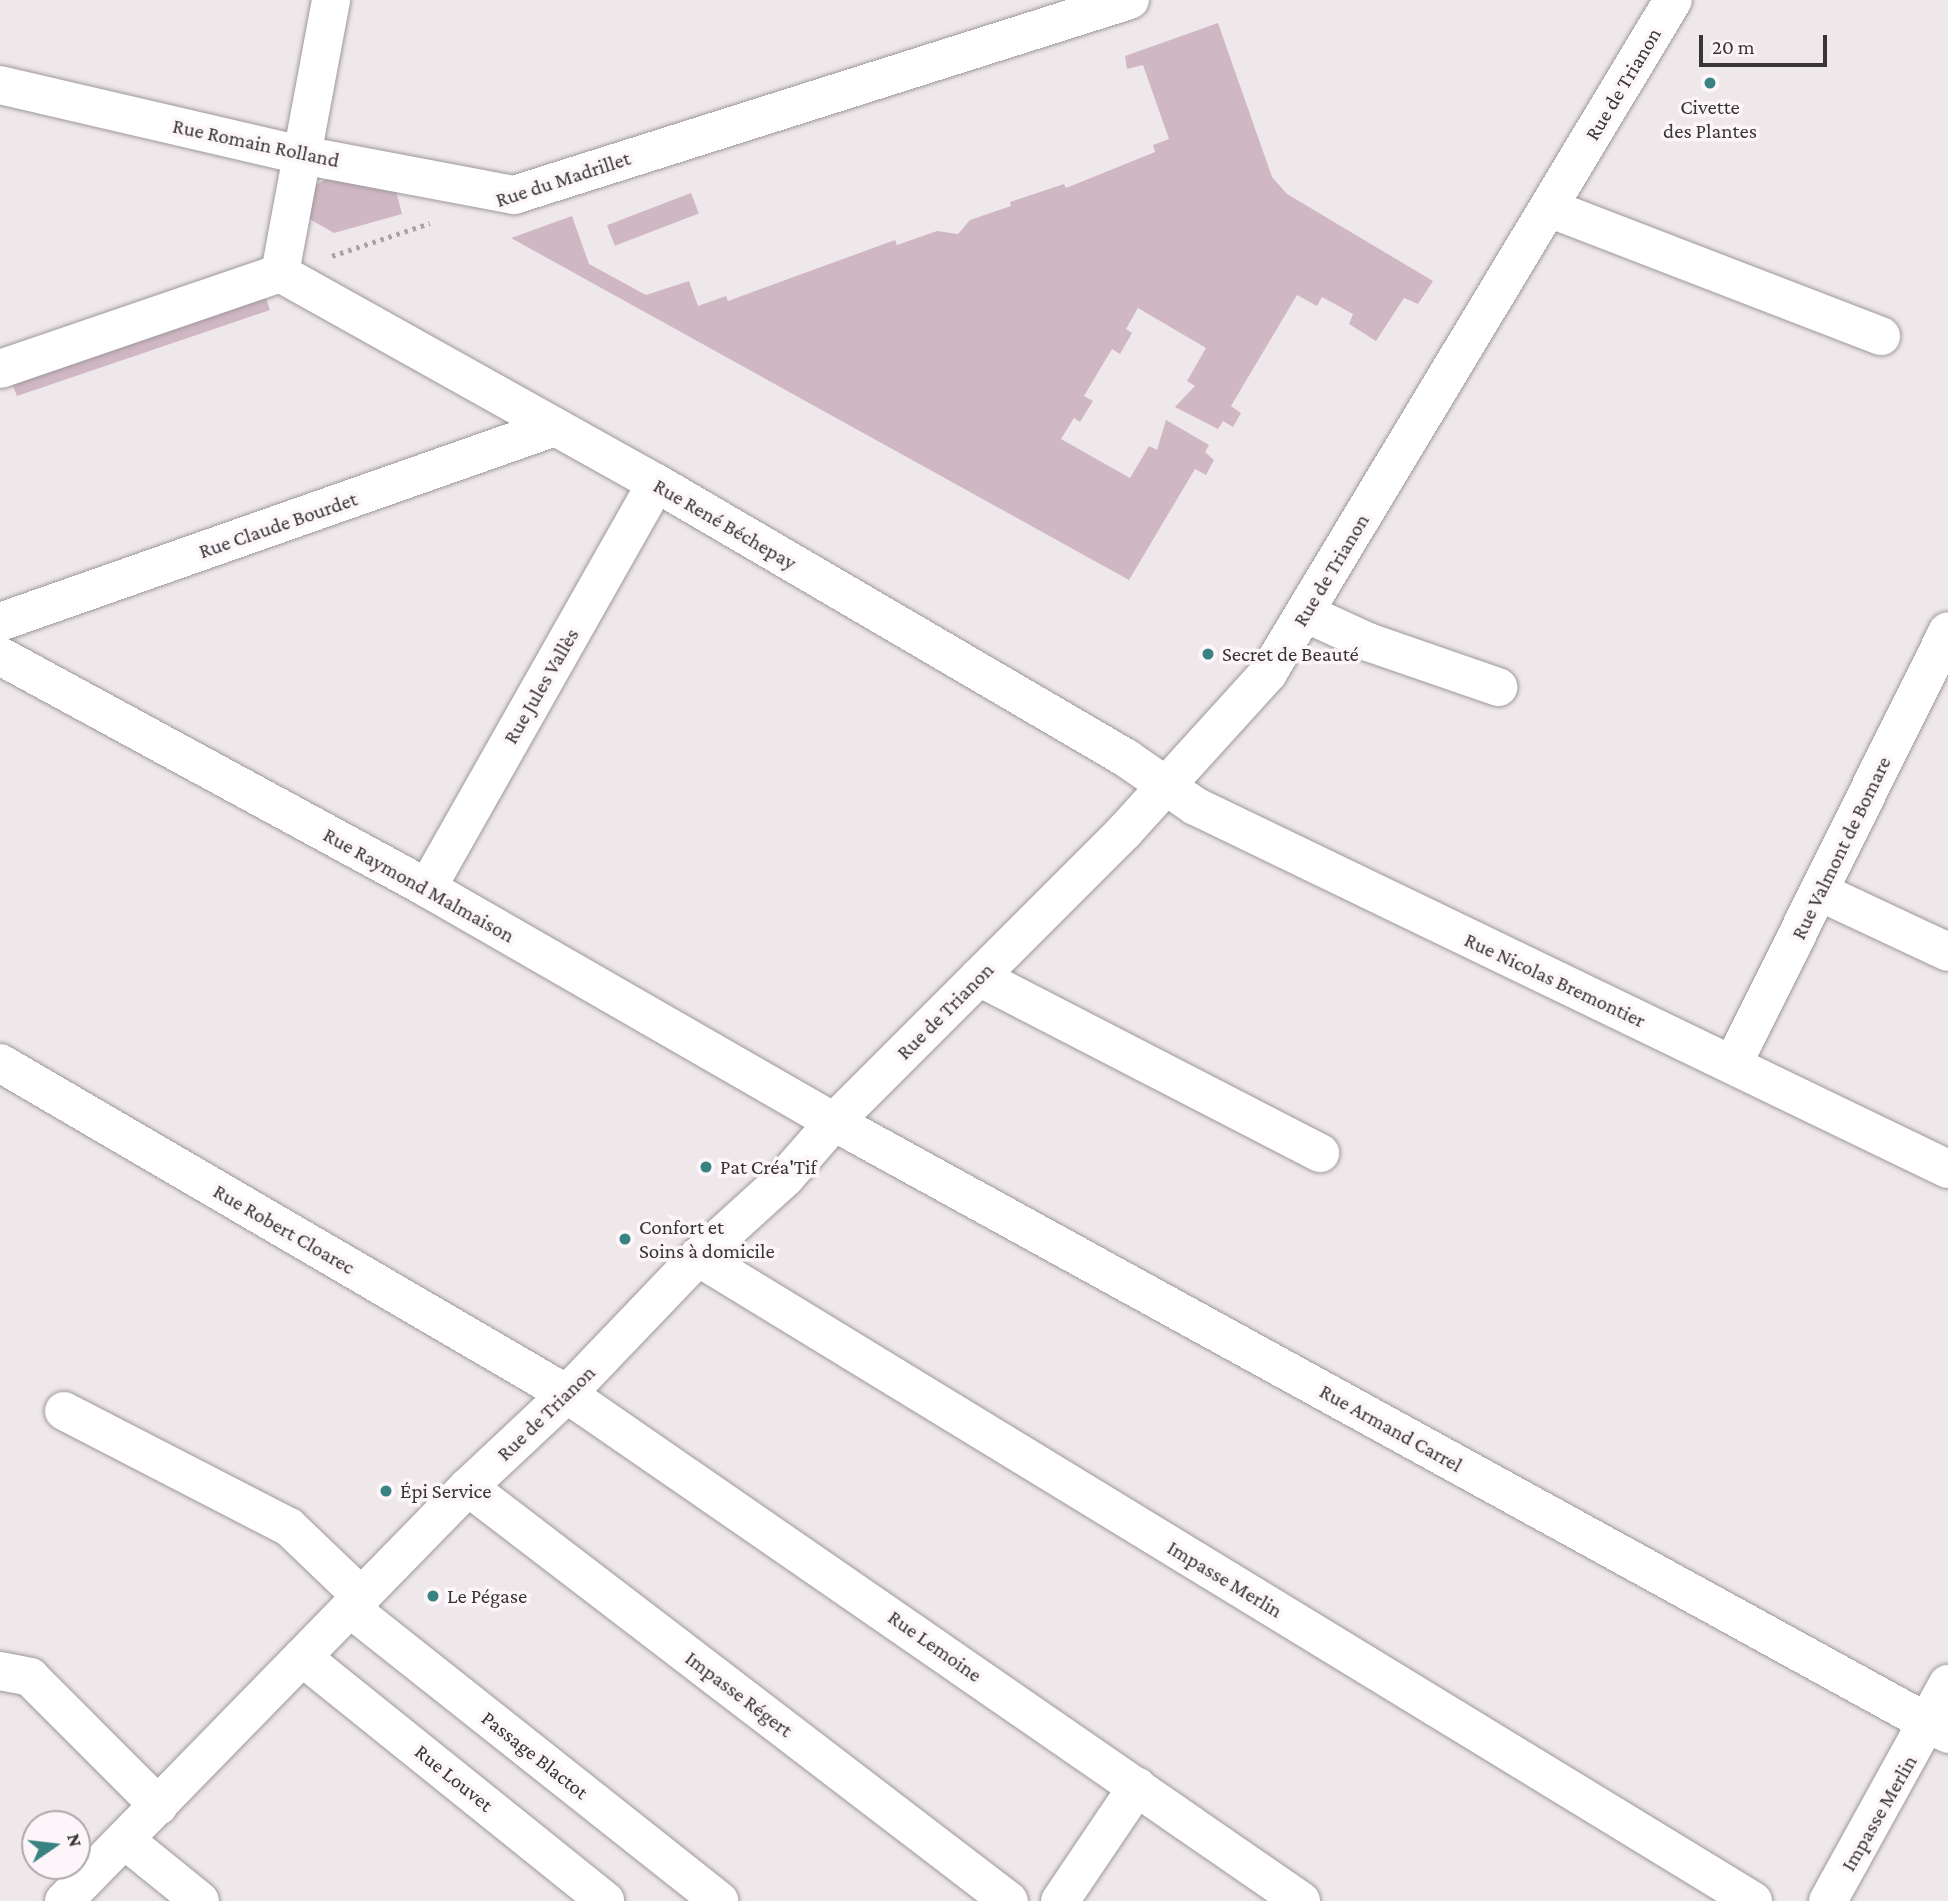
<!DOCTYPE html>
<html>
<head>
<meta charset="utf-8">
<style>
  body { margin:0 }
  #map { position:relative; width:1948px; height:1901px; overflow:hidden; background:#efe8eb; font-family:"Crimson Pro",serif }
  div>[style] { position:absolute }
  .green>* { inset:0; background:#d0b7c4; transform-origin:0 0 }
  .path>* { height:4.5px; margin-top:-2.25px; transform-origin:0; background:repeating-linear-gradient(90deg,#a9a4a6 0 3.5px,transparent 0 8.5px) }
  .roads { filter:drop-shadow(0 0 2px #9e989b) drop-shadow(0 0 2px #9e989b) }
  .minor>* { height:38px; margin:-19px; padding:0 19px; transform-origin:19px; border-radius:19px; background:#fff }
  .dots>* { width:19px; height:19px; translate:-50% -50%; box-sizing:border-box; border:4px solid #fcf5f9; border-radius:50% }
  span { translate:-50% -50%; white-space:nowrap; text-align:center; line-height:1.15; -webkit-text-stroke:7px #fcf5f9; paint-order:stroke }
  .street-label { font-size:21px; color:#383537 }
  .poi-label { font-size:21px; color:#383537 }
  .left { translate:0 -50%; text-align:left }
  .north { position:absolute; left:21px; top:1810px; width:70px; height:70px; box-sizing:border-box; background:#fcf5f9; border:2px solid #aea8ab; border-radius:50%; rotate:76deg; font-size:19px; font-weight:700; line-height:28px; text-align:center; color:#383537 }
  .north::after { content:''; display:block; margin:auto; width:24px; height:32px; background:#398282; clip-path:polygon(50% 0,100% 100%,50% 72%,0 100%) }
  .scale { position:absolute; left:1699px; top:35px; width:128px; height:32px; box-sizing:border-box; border:4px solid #383537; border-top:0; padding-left:9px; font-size:21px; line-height:24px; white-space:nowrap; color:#383537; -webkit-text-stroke:5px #fcf5f9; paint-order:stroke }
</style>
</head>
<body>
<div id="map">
  <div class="green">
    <div style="clip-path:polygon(1218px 23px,1272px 177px,1287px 194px,1433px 281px,1418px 304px,1404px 298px,1376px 341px,1349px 324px,1353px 314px,1322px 297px,1317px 306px,1297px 295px,1231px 406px,1241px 413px,1233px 427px,1223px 421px,1218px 429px,1175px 407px,1195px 386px,1187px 381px,1206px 348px,1138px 308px,1126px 329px,1132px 333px,1120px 354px,1112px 349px,1084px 396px,1093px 401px,1080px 422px,1074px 418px,1061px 439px,1130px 478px,1149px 446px,1157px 450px,1166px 420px,1209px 445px,1205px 452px,1214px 460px,1206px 475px,1195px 469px,1129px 580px,511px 238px,572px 216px,589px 264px,646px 295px,689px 281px,698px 306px,726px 296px,728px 301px,895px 240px,897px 245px,937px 231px,958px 234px,970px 220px,1011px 206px,1010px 202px,1064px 184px,1066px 188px,1155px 152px,1153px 145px,1169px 139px,1143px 65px,1127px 69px,1125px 56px)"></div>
    <div style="clip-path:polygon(330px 177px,396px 191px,402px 214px,334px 233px,306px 217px,312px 187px)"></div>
    <div style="left:691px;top:193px;width:22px;height:90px;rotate:69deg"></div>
    <div style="clip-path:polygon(265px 295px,270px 310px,17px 396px,10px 379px)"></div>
  </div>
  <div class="path">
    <div style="left:332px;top:256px;width:103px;rotate:-18.6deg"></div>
  </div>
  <div class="roads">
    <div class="minor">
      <div style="left:0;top:85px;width:310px;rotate:13.1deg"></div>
      <div style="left:302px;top:155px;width:216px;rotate:10.7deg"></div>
      <div style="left:514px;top:195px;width:646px;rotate:-17.57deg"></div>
      <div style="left:1549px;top:208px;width:356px;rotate:21.1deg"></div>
      <div style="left:280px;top:273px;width:431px;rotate:29.2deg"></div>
      <div style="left:656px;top:483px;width:545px;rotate:30.33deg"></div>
      <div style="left:1126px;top:758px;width:84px;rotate:34.8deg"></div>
      <div style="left:1195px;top:806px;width:836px;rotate:25.74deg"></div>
      <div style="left:280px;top:273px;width:278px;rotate:-79.4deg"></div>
      <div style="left:0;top:369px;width:296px;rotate:-18.9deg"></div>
      <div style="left:1305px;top:613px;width:69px;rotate:24.7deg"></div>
      <div style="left:1368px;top:642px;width:138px;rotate:19.1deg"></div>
      <div style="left:0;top:622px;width:588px;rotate:-19.36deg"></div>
      <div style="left:0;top:656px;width:486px;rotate:28.5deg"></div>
      <div style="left:427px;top:888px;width:469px;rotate:29.9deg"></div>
      <div style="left:834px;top:1122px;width:1271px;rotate:28.78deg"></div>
      <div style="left:427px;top:888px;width:465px;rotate:-60.5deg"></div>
      <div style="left:1820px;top:892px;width:141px;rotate:25.1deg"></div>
      <div style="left:979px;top:977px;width:384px;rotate:27.3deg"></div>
      <div style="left:0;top:1063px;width:657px;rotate:30.28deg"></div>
      <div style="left:567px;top:1394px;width:892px;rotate:34.63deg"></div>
      <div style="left:1733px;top:1064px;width:483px;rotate:-63.6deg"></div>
      <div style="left:698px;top:1257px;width:1236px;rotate:31.4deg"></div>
      <div style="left:64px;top:1411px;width:253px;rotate:27.3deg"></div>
      <div style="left:289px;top:1527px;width:101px;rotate:43.8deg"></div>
      <div style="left:468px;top:1487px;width:681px;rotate:37.43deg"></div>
      <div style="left:351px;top:1609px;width:470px;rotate:38.4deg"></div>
      <div style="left:302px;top:1657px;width:389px;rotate:38.8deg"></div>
      <div style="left:0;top:1671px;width:31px;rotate:11deg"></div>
      <div style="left:30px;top:1677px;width:182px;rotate:45deg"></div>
      <div style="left:126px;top:1841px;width:95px;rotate:39deg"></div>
      <div style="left:64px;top:1901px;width:578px;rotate:-45.7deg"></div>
      <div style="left:468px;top:1487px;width:136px;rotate:-43.2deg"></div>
      <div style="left:567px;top:1394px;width:190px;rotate:-46.3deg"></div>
      <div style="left:698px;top:1257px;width:118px;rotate:-42.2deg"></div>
      <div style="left:785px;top:1178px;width:74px;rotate:-48.8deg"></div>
      <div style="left:834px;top:1122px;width:410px;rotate:-45deg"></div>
      <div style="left:1124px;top:832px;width:215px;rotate:-47.8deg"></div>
      <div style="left:1268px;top:673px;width:785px;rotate:-58.96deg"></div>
      <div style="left:1060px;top:1901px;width:138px;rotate:-56deg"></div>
      <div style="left:1828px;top:1901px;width:248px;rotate:-61.1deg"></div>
    </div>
  </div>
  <div class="dots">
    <div style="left:1710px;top:83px;background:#398282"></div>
    <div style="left:1208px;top:654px;background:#398282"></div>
    <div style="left:706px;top:1167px;background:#398282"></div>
    <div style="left:625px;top:1239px;background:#398282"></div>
    <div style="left:386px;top:1491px;background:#398282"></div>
    <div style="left:433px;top:1596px;background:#398282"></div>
  </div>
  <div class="street-label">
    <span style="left:1623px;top:84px;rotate:-59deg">Rue de Trianon</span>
    <span style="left:256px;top:143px;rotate:12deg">Rue Romain Rolland</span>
    <span style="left:563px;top:179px;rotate:-18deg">Rue du Madrillet</span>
    <span style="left:725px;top:524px;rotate:30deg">Rue René Béchepay</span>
    <span style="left:278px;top:525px;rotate:-19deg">Rue Claude Bourdet</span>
    <span style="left:1331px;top:570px;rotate:-59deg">Rue de Trianon</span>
    <span style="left:541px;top:686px;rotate:-60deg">Rue Jules Vallès</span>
    <span style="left:1841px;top:848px;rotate:-64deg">Rue Valmont de Bomare</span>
    <span style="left:419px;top:885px;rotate:29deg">Rue Raymond Malmaison</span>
    <span style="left:1555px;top:980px;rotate:25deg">Rue Nicolas Bremontier</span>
    <span style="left:945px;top:1011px;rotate:-45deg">Rue de Trianon</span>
    <span style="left:284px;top:1229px;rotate:30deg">Rue Robert Cloarec</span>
    <span style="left:546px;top:1413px;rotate:-44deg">Rue de Trianon</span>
    <span style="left:1391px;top:1428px;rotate:29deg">Rue Armand Carrel</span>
    <span style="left:1225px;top:1579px;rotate:31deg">Impasse Merlin</span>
    <span style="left:935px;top:1646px;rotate:35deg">Rue Lemoine</span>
    <span style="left:739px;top:1694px;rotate:37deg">Impasse Régert</span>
    <span style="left:535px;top:1755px;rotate:38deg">Passage Blactot</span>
    <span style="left:454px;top:1778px;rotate:39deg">Rue Louvet</span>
    <span style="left:1879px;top:1813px;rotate:-60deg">Impasse Merlin</span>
  </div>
  <div class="poi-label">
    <span style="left:1710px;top:119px">Civette<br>des Plantes</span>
    <span class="left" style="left:1222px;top:654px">Secret de Beauté</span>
    <span class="left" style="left:720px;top:1167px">Pat Créa'Tif</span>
    <span class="left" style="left:639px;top:1239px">Confort et<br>Soins à domicile</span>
    <span class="left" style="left:400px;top:1491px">Épi Service</span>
    <span class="left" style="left:447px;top:1596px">Le Pégase</span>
  </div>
  <div class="north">N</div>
  <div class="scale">20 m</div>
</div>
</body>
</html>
